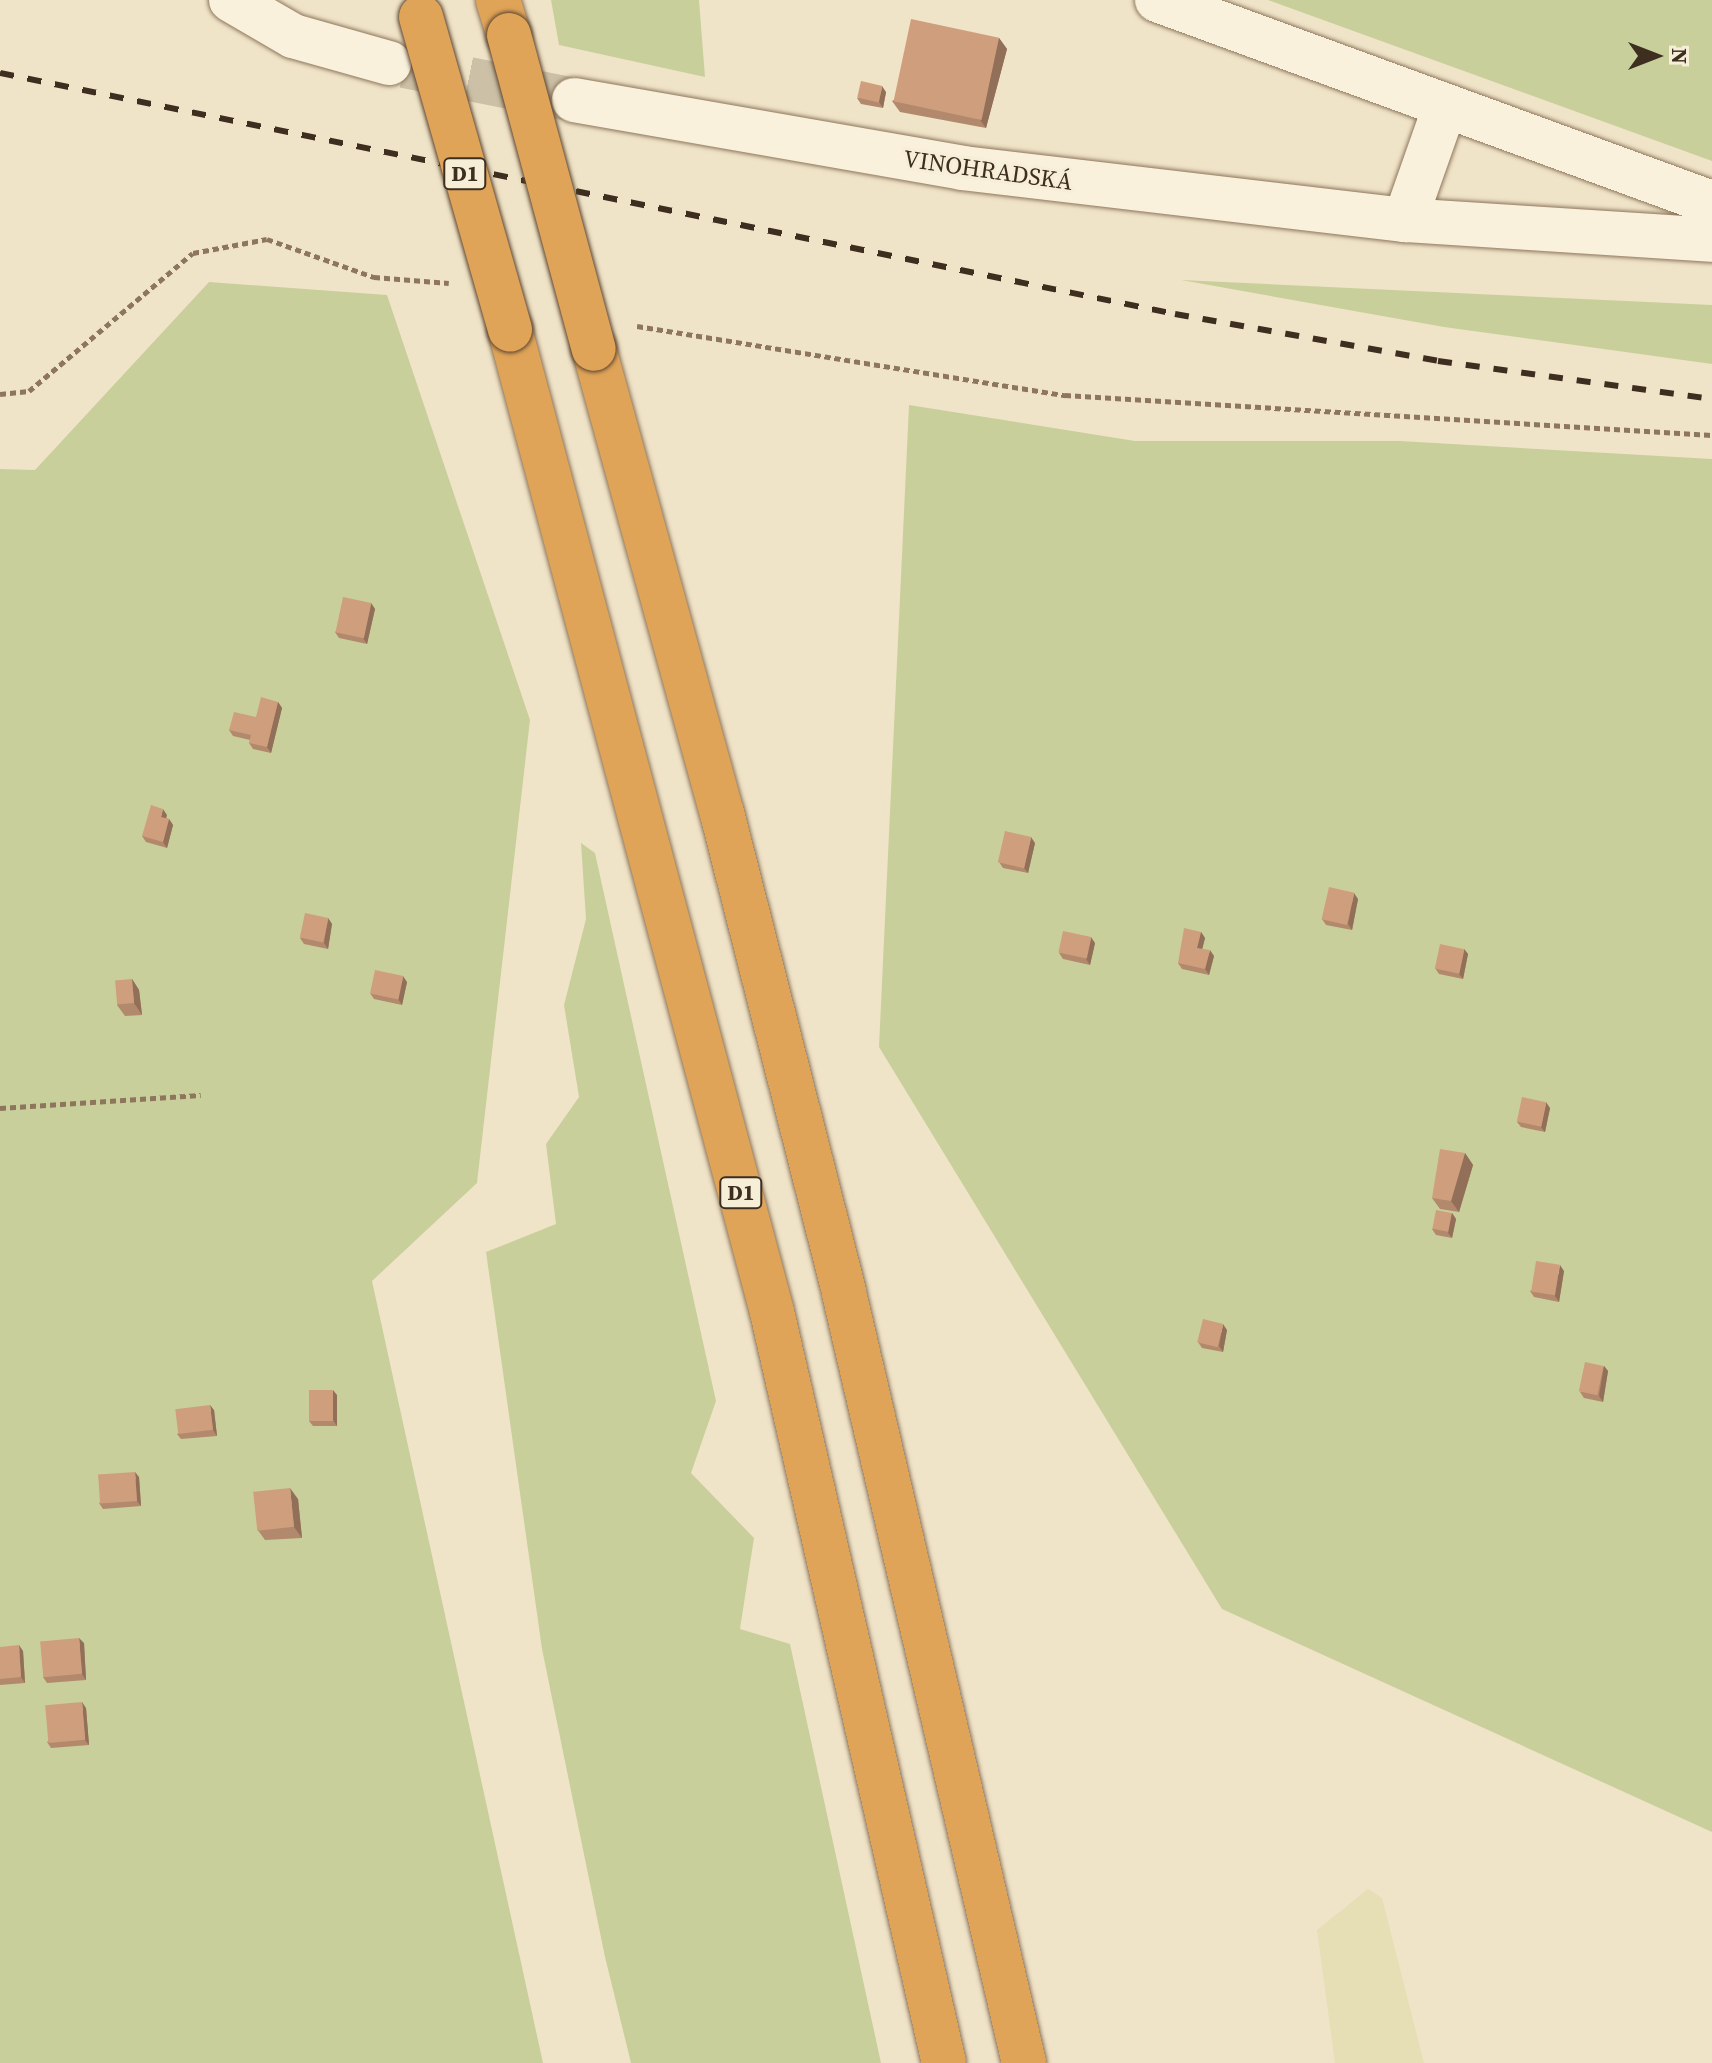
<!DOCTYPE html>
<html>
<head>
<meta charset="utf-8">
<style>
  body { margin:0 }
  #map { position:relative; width:1712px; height:2063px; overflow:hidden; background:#f0e4c8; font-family:"Source Serif 4",serif }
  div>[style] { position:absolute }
  .farmland>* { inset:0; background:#e6deb5 }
  .green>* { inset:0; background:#c9cf9b }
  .minor-tunnel>* { height:44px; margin-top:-22px; transform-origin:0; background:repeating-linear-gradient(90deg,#ccc0a6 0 44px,transparent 0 66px) }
  .path>* { height:5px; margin-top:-2.5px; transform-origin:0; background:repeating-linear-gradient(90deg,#8d765c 0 6px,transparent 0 10px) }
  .roads { filter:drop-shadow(0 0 2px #8d765c) drop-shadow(0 0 2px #8d765c) }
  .minor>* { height:44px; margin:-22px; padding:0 22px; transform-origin:22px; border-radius:22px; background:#faf1dc }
  .highway>* { height:44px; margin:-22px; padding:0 22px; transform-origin:22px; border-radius:22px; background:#e0a458 }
  .rail>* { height:6px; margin-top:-3px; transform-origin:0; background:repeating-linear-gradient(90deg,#3d2e20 0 14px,transparent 0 28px) }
  .bridges { filter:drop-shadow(0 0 2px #5b4430) drop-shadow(0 0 2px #5b4430) }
  .highway-bridge>* { height:44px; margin:-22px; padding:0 22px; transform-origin:22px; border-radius:22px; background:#e0a458 }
  .wall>* { inset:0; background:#b2896c }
  .shaded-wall>* { inset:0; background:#916f58 }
  .building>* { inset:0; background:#cf9f7d; transform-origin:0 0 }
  span { translate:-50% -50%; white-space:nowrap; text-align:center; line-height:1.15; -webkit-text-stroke:6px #f7eed8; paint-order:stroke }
  .shield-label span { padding:2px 6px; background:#f7eed8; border:2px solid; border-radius:6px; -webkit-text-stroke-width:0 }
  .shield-label { font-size:22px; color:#3d2e20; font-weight:700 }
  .street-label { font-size:24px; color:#3d2e20 }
  .north { position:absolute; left:1616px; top:16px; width:80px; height:80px; -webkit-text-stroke:6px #f7eed8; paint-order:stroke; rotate:90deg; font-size:22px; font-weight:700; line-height:32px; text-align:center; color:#3d2e20 }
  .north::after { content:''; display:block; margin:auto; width:28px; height:36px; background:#3d2e20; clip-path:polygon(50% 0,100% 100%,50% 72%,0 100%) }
</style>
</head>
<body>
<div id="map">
  <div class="farmland">
    <div style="clip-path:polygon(1368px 1889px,1382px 1898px,1424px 2063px,1335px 2063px,1317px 1930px)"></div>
  </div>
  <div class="green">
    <div style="clip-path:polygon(551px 0,699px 0,705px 77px,559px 45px)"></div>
    <div style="clip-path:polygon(1268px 0,1712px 0,1712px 161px)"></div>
    <div style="clip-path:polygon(1181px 280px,1712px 305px,1712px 364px,1444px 327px)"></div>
    <div style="clip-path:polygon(209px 282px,387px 295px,530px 720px,477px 1183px,372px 1281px,543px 2063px,0 2063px,0 469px,35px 470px)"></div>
    <div style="clip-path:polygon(909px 405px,1135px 441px,1400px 441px,1712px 459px,1712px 1832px,1222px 1609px,879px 1047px)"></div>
    <div style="clip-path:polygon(581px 843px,595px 853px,716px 1401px,691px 1473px,754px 1538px,740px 1629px,790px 1644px,881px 2063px,631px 2063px,605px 1957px,542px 1649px,486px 1252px,556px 1224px,546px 1144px,579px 1097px,564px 1005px,586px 919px)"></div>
  </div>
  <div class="minor-tunnel">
    <div style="left:404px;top:66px;width:173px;rotate:11.3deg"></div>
  </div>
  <div class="path">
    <div style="left:637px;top:326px;width:434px;rotate:9.2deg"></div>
    <div style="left:1065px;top:395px;width:648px;rotate:3.54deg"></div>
    <div style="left:0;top:394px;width:29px;rotate:-6deg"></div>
    <div style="left:29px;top:391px;width:214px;rotate:-40.1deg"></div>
    <div style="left:193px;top:253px;width:75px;rotate:-10.7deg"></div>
    <div style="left:267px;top:239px;width:114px;rotate:19.6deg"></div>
    <div style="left:374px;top:277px;width:75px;rotate:4.6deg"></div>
    <div style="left:0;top:1108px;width:201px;rotate:-3.7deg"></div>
  </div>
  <div class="roads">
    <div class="minor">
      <div style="left:231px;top:0;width:72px;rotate:30.1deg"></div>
      <div style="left:293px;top:36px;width:100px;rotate:15.7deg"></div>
      <div style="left:1157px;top:0;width:591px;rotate:20.09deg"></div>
      <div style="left:574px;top:100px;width:394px;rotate:9.9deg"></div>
      <div style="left:962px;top:168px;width:446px;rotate:6.7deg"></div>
      <div style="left:1405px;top:220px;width:308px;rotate:3.7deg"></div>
      <div style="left:1405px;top:220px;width:118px;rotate:-70.6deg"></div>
    </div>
    <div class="highway">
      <div style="left:498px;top:0;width:37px;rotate:73deg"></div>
      <div style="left:510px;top:330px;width:1016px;rotate:75.06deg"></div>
      <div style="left:772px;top:1312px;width:770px;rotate:77.1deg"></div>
      <div style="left:594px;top:349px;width:481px;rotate:74.6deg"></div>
      <div style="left:722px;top:813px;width:495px;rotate:75.7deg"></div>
      <div style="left:844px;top:1293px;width:791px;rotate:76.84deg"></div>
    </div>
  </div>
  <div class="rail">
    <div style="left:0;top:73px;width:1199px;rotate:11.59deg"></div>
    <div style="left:1175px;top:314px;width:267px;rotate:10.1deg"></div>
    <div style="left:1438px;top:361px;width:277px;rotate:7.9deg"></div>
  </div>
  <div class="bridges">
    <div class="highway-bridge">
      <div style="left:421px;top:17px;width:325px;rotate:74.1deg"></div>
      <div style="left:509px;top:35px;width:325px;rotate:74.9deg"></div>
    </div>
  </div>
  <div class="wall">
    <div style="clip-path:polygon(999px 38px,1007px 49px,986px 128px,900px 112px,892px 101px)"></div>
    <div style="clip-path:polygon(886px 92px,883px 108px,861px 104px,857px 98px)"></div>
    <div style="clip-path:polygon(371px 603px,375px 609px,367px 644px,339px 638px,335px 632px)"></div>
    <div style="clip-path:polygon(278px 702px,282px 708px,271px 753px,253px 749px,249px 743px,250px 740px,233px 736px,229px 730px,256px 717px)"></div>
    <div style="clip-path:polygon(167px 815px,166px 818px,169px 819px,173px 825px,167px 848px,146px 842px,142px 836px)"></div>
    <div style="clip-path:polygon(1035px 843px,1028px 873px,1003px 868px,999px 862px)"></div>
    <div style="clip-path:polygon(1358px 899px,1352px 930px,1326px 925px,1322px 919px)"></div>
    <div style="clip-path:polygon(328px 918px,332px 924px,328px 949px,304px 944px,300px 938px)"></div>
    <div style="clip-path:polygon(1201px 932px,1205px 938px,1202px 949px,1214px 956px,1209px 975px,1182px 969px,1178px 963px)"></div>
    <div style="clip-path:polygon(1095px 943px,1090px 965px,1063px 959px,1059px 953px)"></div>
    <div style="clip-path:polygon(1464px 949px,1468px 954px,1463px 979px,1439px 974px,1435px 968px)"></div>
    <div style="clip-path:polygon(132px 979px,139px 990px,142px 1015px,125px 1016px,117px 1005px)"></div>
    <div style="clip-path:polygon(407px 982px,402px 1005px,374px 999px,370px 993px)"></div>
    <div style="clip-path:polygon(1550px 1108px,1545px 1132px,1521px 1127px,1517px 1122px)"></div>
    <div style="clip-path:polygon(1465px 1153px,1473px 1165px,1459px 1212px,1440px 1209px,1432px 1198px)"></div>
    <div style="clip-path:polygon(1452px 1213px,1456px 1219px,1452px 1238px,1436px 1235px,1432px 1229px)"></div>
    <div style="clip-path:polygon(1564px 1271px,1559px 1302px,1534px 1297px,1530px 1291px)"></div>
    <div style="clip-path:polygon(1227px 1330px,1223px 1352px,1202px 1348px,1198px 1342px)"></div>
    <div style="clip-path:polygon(1604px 1366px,1608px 1371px,1603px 1402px,1584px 1398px,1580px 1392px)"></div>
    <div style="clip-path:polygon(337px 1395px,337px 1426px,313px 1426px,309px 1421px)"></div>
    <div style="clip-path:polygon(214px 1410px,217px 1436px,181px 1439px,177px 1434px)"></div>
    <div style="clip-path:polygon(139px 1477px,141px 1506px,103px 1509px,99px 1503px)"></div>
    <div style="clip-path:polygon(298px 1499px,302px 1538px,265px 1540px,257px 1529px)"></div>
    <div style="clip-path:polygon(84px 1643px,86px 1680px,47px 1683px,43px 1677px)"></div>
    <div style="clip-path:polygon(0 1647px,23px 1651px,25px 1683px,0 1685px)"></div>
    <div style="clip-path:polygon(86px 1708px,89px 1745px,51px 1748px,47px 1742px)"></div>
  </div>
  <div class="shaded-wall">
    <div style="clip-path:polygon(999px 38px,1007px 49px,986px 128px,978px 117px)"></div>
    <div style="clip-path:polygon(882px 86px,886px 92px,883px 108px,879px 102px)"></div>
    <div style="clip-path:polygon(371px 603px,375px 609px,367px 644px,363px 638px)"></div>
    <div style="clip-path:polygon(278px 702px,282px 708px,271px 753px,267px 747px)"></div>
    <div style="clip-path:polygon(163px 809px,167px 815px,165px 822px,161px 817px)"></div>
    <div style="clip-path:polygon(169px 819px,173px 825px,167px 848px,163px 842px)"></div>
    <div style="clip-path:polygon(1031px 837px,1035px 843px,1028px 873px,1024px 868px)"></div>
    <div style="clip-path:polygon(1354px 893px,1358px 899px,1352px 930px,1348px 924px)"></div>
    <div style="clip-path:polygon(328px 918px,332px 924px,328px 949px,324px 943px)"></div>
    <div style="clip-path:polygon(1201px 932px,1205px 938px,1201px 954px,1197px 948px)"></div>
    <div style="clip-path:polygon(1091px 937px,1095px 943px,1090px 965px,1086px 959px)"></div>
    <div style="clip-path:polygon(1464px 949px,1468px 954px,1463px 979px,1459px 974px)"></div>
    <div style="clip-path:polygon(1210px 950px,1214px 956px,1209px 975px,1205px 969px)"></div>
    <div style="clip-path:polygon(403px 976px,407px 982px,402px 1005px,398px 999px)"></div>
    <div style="clip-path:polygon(132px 979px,139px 990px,142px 1015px,134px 1003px)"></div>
    <div style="clip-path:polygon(1546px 1102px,1550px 1108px,1545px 1132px,1541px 1127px)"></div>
    <div style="clip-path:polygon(1465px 1153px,1473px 1165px,1459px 1212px,1451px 1201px)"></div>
    <div style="clip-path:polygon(1452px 1213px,1456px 1219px,1452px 1238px,1448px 1233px)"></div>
    <div style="clip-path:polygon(1560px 1265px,1564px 1271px,1559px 1302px,1555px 1296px)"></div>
    <div style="clip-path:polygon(1223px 1324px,1227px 1330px,1223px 1352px,1219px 1346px)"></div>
    <div style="clip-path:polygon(1604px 1366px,1608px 1371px,1603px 1402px,1599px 1396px)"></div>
    <div style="clip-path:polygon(333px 1390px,337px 1395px,337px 1426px,333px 1420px)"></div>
    <div style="clip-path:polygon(210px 1405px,214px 1410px,217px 1436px,213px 1430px)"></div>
    <div style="clip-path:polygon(135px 1472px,139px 1477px,141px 1506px,137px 1501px)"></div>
    <div style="clip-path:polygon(290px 1488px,298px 1499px,302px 1538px,294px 1527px)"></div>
    <div style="clip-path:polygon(79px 1638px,84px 1643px,86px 1680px,82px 1674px)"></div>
    <div style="clip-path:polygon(19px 1645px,23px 1651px,25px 1683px,21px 1677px)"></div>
    <div style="clip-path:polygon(82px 1702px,86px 1708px,89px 1745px,85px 1740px)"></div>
  </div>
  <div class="building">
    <div style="left:911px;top:19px;width:90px;height:84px;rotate:12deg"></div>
    <div style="left:861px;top:81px;width:22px;height:17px;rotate:13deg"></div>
    <div style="left:343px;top:597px;width:29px;height:36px;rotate:12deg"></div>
    <div style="clip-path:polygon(261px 697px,278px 702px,267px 747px,249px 743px,251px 735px,229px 730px,234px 712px,256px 717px)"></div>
    <div style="clip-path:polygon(151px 805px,163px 809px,161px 817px,169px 819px,163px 842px,142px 836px)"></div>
    <div style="left:1005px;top:831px;width:27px;height:32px;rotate:13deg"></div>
    <div style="left:1329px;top:887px;width:26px;height:33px;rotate:13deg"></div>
    <div style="left:305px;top:913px;width:24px;height:25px;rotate:12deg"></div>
    <div style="clip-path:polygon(1184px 928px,1201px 932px,1197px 948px,1210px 950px,1205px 969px,1178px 963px)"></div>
    <div style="left:1063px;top:931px;width:29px;height:22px;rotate:12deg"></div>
    <div style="left:1440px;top:944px;width:25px;height:25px;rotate:12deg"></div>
    <div style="left:375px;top:970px;width:29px;height:24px;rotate:12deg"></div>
    <div style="left:132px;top:979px;width:24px;height:17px;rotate:85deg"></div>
    <div style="left:1522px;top:1097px;width:25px;height:25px;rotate:12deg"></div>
    <div style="clip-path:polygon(1440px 1149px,1465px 1153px,1451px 1201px,1432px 1198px)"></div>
    <div style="left:1436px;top:1210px;width:16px;height:19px;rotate:11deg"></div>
    <div style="left:1536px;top:1261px;width:24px;height:31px;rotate:9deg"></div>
    <div style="left:1203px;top:1319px;width:21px;height:24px;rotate:14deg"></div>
    <div style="left:1585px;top:1362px;width:19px;height:30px;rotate:12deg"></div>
    <div style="left:309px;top:1390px;width:24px;height:31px"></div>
    <div style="left:210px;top:1405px;width:25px;height:35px;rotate:83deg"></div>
    <div style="left:135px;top:1472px;width:29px;height:37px;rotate:86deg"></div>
    <div style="left:290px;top:1488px;width:39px;height:37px;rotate:84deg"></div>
    <div style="left:79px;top:1638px;width:36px;height:39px;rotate:85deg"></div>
    <div style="clip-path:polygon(19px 1645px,21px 1677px,0 1679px,0 1647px)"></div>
    <div style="left:82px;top:1702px;width:38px;height:37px;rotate:85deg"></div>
  </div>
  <div class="shield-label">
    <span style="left:465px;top:174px">D1</span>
    <span style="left:741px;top:1193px">D1</span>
  </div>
  <div class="street-label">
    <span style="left:988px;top:170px;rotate:8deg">VINOHRADSKÁ</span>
  </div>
  <div class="north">N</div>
</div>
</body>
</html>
